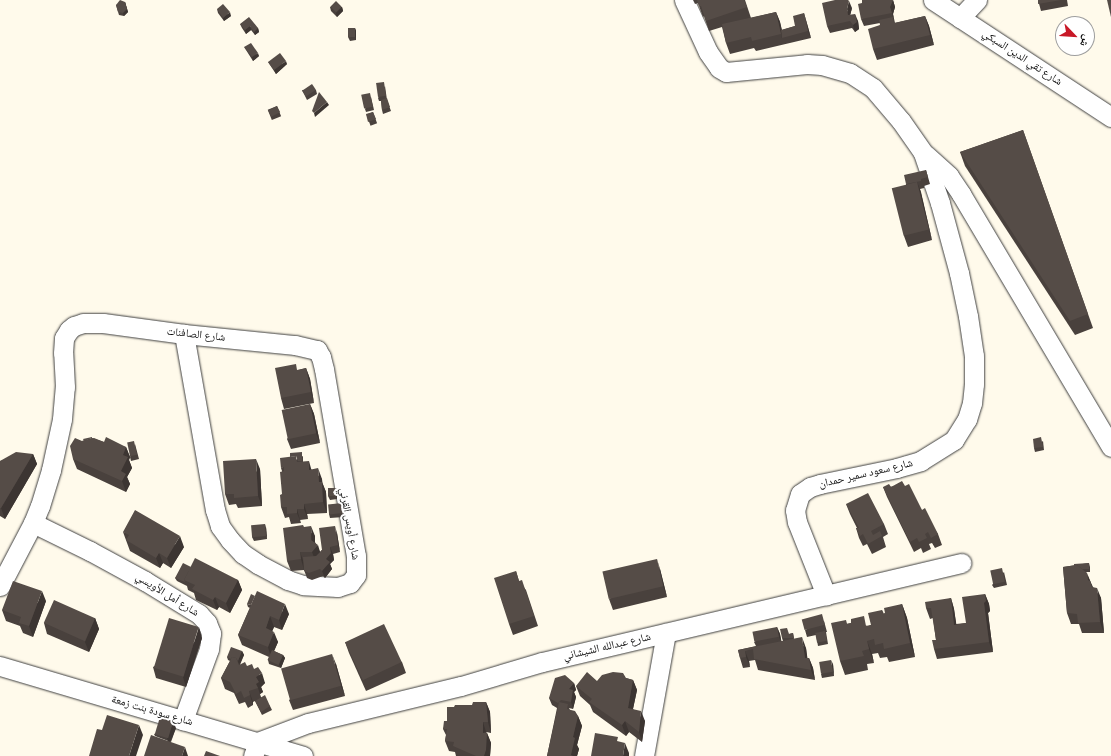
<!DOCTYPE html>
<html>
<head>
<meta charset="utf-8">
<style>
  body { margin:0 }
  #map { position:relative; width:1111px; height:756px; overflow:hidden; background:#fffaeb; font-family:"Source Serif 4","Noto Naskh Arabic",serif }
  div>[style] { position:absolute }
  .roads { filter:drop-shadow(0 0 1px #3f3f3f) drop-shadow(0 0 1px #3f3f3f) }
  .minor>* { height:19px; margin:-9.5px; padding:0 9.5px; transform-origin:9.5px; border-radius:9.5px; background:#fff }
  .wall>* { inset:0; background:#49413d; transform-origin:0 0 }
  .shaded-wall>* { inset:0; background:#3c3532 }
  .building>* { inset:0; background:#554c47; transform-origin:0 0 }
  span { translate:-50% -50%; white-space:nowrap; text-align:center; line-height:1.15; -webkit-text-stroke:4px #fff; paint-order:stroke }
  .street-label { font-size:11px; color:#0c0c0c }
  .north { position:absolute; left:1055px; top:16px; width:40px; height:40px; box-sizing:border-box; background:#fff; border:1px solid #9e9e9e; border-radius:50%; rotate:115deg; font-size:11px; font-weight:700; line-height:16px; text-align:center; color:#0c0c0c }
  .north::after { content:''; display:block; margin:auto; width:14px; height:18px; background:#c81827; clip-path:polygon(50% 0,100% 100%,50% 72%,0 100%) }
</style>
</head>
<body>
<div id="map">
  <div class="roads">
    <div class="minor">
      <div style="left:684px;top:0;width:57px;rotate:65.2deg"></div>
      <div style="left:708px;top:52px;width:19px;rotate:55deg"></div>
      <div style="left:719px;top:68px;width:8px;rotate:30deg"></div>
      <div style="left:726px;top:72px;width:81px;rotate:-5.6deg"></div>
      <div style="left:807px;top:64px;width:15px;rotate:4deg"></div>
      <div style="left:822px;top:65px;width:29px;rotate:16deg"></div>
      <div style="left:850px;top:73px;width:27px;rotate:33deg"></div>
      <div style="left:873px;top:88px;width:43px;rotate:49.7deg"></div>
      <div style="left:901px;top:121px;width:39px;rotate:55deg"></div>
      <div style="left:923px;top:153px;width:53px;rotate:71.2deg"></div>
      <div style="left:940px;top:203px;width:73px;rotate:74.8deg"></div>
      <div style="left:959px;top:273px;width:44px;rotate:78.2deg"></div>
      <div style="left:968px;top:316px;width:40px;rotate:81.5deg"></div>
      <div style="left:974px;top:356px;width:28px;rotate:90deg"></div>
      <div style="left:974px;top:384px;width:19px;rotate:96deg"></div>
      <div style="left:972px;top:403px;width:17px;rotate:107deg"></div>
      <div style="left:967px;top:419px;width:25px;rotate:122deg"></div>
      <div style="left:954px;top:440px;width:39px;rotate:148deg"></div>
      <div style="left:921px;top:461px;width:25px;rotate:164deg"></div>
      <div style="left:897px;top:468px;width:79px;rotate:168.3deg"></div>
      <div style="left:820px;top:484px;width:10px;rotate:163deg"></div>
      <div style="left:810px;top:487px;width:12px;rotate:145deg"></div>
      <div style="left:800px;top:494px;width:17px;rotate:107deg"></div>
      <div style="left:795px;top:510px;width:12px;rotate:81deg"></div>
      <div style="left:797px;top:522px;width:79px;rotate:68.3deg"></div>
      <div style="left:933px;top:0;width:213px;rotate:33.3deg"></div>
      <div style="left:960px;top:18px;width:25px;rotate:-47deg"></div>
      <div style="left:926px;top:155px;width:31px;rotate:42deg"></div>
      <div style="left:949px;top:176px;width:22px;rotate:56deg"></div>
      <div style="left:961px;top:194px;width:294px;rotate:59.3deg"></div>
      <div style="left:33px;top:523px;width:64px;rotate:26.2deg"></div>
      <div style="left:90px;top:551px;width:63px;rotate:28.6deg"></div>
      <div style="left:145px;top:581px;width:63px;rotate:31.4deg"></div>
      <div style="left:199px;top:614px;width:12px;rotate:48deg"></div>
      <div style="left:207px;top:623px;width:11px;rotate:68deg"></div>
      <div style="left:211px;top:633px;width:16px;rotate:97deg"></div>
      <div style="left:209px;top:649px;width:76px;rotate:110.1deg"></div>
      <div style="left:0;top:586px;width:71px;rotate:-62.4deg"></div>
      <div style="left:33px;top:523px;width:18px;rotate:-68deg"></div>
      <div style="left:40px;top:506px;width:38px;rotate:-73deg"></div>
      <div style="left:51px;top:470px;width:52px;rotate:-77.8deg"></div>
      <div style="left:62px;top:419px;width:32px;rotate:-85deg"></div>
      <div style="left:65px;top:387px;width:34px;rotate:-93deg"></div>
      <div style="left:63px;top:353px;width:15px;rotate:-86deg"></div>
      <div style="left:64px;top:338px;width:9px;rotate:-58deg"></div>
      <div style="left:69px;top:330px;width:6px;rotate:-39deg"></div>
      <div style="left:74px;top:326px;width:9px;rotate:-18deg"></div>
      <div style="left:83px;top:323px;width:20px"></div>
      <div style="left:103px;top:323px;width:82px;rotate:7.7deg"></div>
      <div style="left:184px;top:334px;width:112px;rotate:5.7deg"></div>
      <div style="left:295px;top:345px;width:23px;rotate:13deg"></div>
      <div style="left:317px;top:350px;width:8px;rotate:60deg"></div>
      <div style="left:321px;top:357px;width:12px;rotate:76deg"></div>
      <div style="left:324px;top:369px;width:190px;rotate:80.3deg"></div>
      <div style="left:356px;top:556px;width:19px;rotate:90deg"></div>
      <div style="left:356px;top:575px;width:10px;rotate:127deg"></div>
      <div style="left:350px;top:583px;width:13px;rotate:162deg"></div>
      <div style="left:338px;top:587px;width:35px;rotate:-177deg"></div>
      <div style="left:303px;top:585px;width:16px;rotate:-162deg"></div>
      <div style="left:288px;top:580px;width:34px;rotate:-152deg"></div>
      <div style="left:258px;top:564px;width:18px;rotate:-146deg"></div>
      <div style="left:243px;top:554px;width:19px;rotate:-133deg"></div>
      <div style="left:230px;top:540px;width:17px;rotate:-126deg"></div>
      <div style="left:220px;top:526px;width:17px;rotate:-107deg"></div>
      <div style="left:215px;top:510px;width:179px;rotate:-100deg"></div>
      <div style="left:0;top:666px;width:316px;rotate:16.5deg"></div>
      <div style="left:253px;top:756px;width:15px;rotate:-70deg"></div>
      <div style="left:258px;top:742px;width:53px;rotate:-20.8deg"></div>
      <div style="left:308px;top:723px;width:157px;rotate:-13.6deg"></div>
      <div style="left:461px;top:686px;width:84px;rotate:-16.5deg"></div>
      <div style="left:542px;top:662px;width:431px;rotate:-13.3deg"></div>
      <div style="left:644px;top:756px;width:125px;rotate:-79.9deg"></div>
    </div>
  </div>
  <div class="wall">
    <div style="clip-path:polygon(693px 0,745px 0,751px 18px,776px 12px,780px 22px,782px 30px,795px 26px,804px 13px,811px 38px,756px 51px,754px 48px,730px 54px,726px 43px,722px 27px,709px 31px,704px 16px,703px 17px,698px 3px,695px 4px)"></div>
    <div style="clip-path:polygon(893px 0,895px 7px,893px 14px,895px 23px,925px 16px,929px 26px,934px 45px,877px 60px,873px 49px,880px 25px,880px 23px,864px 26px,861px 19px)"></div>
    <div style="clip-path:polygon(1038px 0,1067px 0,1068px 6px,1041px 11px)"></div>
    <div style="clip-path:polygon(125px 2px,128px 12px,124px 16px,119px 15px,116px 5px)"></div>
    <div style="clip-path:polygon(330px 7px,342px 7px,343px 11px,337px 17px,331px 11px)"></div>
    <div style="clip-path:polygon(852px 8px,850px 15px,858px 21px,859px 29px,855px 32px,852px 28px,830px 33px,827px 26px)"></div>
    <div style="clip-path:polygon(217px 9px,231px 16px,224px 21px,218px 13px)"></div>
    <div style="clip-path:polygon(240px 24px,258px 28px,259px 32px,255px 35px,251px 30px,246px 34px,242px 28px)"></div>
    <div style="clip-path:polygon(355px 28px,356px 31px,356px 40px,350px 41px,348px 37px)"></div>
    <div style="clip-path:polygon(244px 47px,259px 56px,253px 61px,246px 50px)"></div>
    <div style="clip-path:polygon(268px 62px,287px 64px,276px 74px)"></div>
    <div style="clip-path:polygon(385px 86px,387px 100px,391px 111px,383px 114px,382px 110px,381px 101px,379px 101px,378px 98px)"></div>
    <div style="clip-path:polygon(302px 90px,316px 90px,317px 94px,307px 100px)"></div>
    <div style="clip-path:polygon(371px 97px,374px 110px,366px 112px,365px 109px)"></div>
    <div style="left:277px;top:106px;width:11px;height:10px;rotate:68deg"></div>
    <div style="left:373px;top:112px;width:12px;height:7px;rotate:70deg"></div>
    <div style="clip-path:polygon(1023px 130px,1093px 328px,1075px 335px,965px 166px,960px 152px)"></div>
    <div style="clip-path:polygon(926px 170px,930px 184px,924px 186px,924px 188px,920px 189px,932px 240px,908px 247px,904px 236px,906px 184px)"></div>
    <div style="clip-path:polygon(306px 368px,310px 379px,314px 403px,284px 409px,281px 398px,299px 370px)"></div>
    <div style="clip-path:polygon(310px 404px,314px 414px,320px 443px,291px 449px,287px 439px)"></div>
    <div style="clip-path:polygon(92px 438px,104px 442px,126px 447px,130px 457px,129px 460px,132px 468px,127px 477px,130px 484px,126px 492px,77px 469px,73px 459px,82px 441px)"></div>
    <div style="clip-path:polygon(1043px 441px,1044px 450px,1035px 452px,1034px 448px)"></div>
    <div style="clip-path:polygon(135px 444px,139px 459px,131px 461px,130px 457px)"></div>
    <div style="clip-path:polygon(33px 454px,37px 464px,5px 519px,0 516px,0 461px)"></div>
    <div style="clip-path:polygon(303px 456px,303px 462px,322px 479px,322px 482px,326px 492px,327px 513px,307px 514px,308px 519px,300px 520px,301px 523px,291px 524px,289px 517px,285px 518px,281px 507px,282px 494px,282px 471px,281px 468px)"></div>
    <div style="clip-path:polygon(260px 469px,262px 506px,238px 508px,236px 504px,229px 505px,225px 494px)"></div>
    <div style="clip-path:polygon(905px 486px,938px 534px,942px 545px,935px 548px,932px 543px,929px 544px,931px 549px,923px 553px,921px 548px,914px 552px,887px 497px,883px 487px)"></div>
    <div style="clip-path:polygon(336px 488px,337px 491px,337px 499px,330px 500px,328px 496px)"></div>
    <div style="clip-path:polygon(846px 504px,884px 524px,888px 534px,883px 537px,886px 547px,872px 554px,867px 544px,863px 546px,859px 538px,856px 528px,857px 528px,850px 514px)"></div>
    <div style="clip-path:polygon(343px 506px,344px 517px,330px 518px,329px 514px)"></div>
    <div style="clip-path:polygon(266px 527px,267px 539px,254px 541px,252px 537px)"></div>
    <div style="clip-path:polygon(304px 527px,315px 536px,315px 542px,320px 552px,337px 533px,340px 552px,333px 554px,334px 560px,330px 564px,332px 569px,325px 578px,323px 576px,312px 580px,307px 578px,304px 570px,291px 571px,287px 561px)"></div>
    <div style="clip-path:polygon(123px 532px,184px 547px,171px 568px,163px 563px,160px 568px,130px 551px)"></div>
    <div style="clip-path:polygon(1089px 563px,1090px 567px,1090px 572px,1086px 572px,1093px 587px,1101px 598px,1104px 633px,1082px 633px,1079px 624px,1071px 624px,1067px 613px,1063px 567px)"></div>
    <div style="clip-path:polygon(191px 567px,238px 580px,242px 590px,230px 613px,219px 607px,217px 610px,196px 600px,194px 593px,188px 590px,187px 586px,177px 581px,175px 578px)"></div>
    <div style="clip-path:polygon(660px 569px,667px 597px,613px 610px,609px 599px)"></div>
    <div style="clip-path:polygon(516px 571px,519px 581px,526px 590px,538px 626px,513px 635px,509px 624px)"></div>
    <div style="clip-path:polygon(1004px 572px,1007px 585px,994px 588px,992px 585px)"></div>
    <div style="clip-path:polygon(985px 594px,989px 604px,990px 611px,988px 613px,993px 652px,937px 659px,934px 649px,936px 640px,933px 618px,930px 619px,926px 608px,951px 598px,954px 609px,956px 624px,966px 623px)"></div>
    <div style="clip-path:polygon(46px 601px,33px 637px,23px 633px,20px 626px,6px 621px,2px 610px)"></div>
    <div style="clip-path:polygon(247px 604px,289px 614px,282px 630px,274px 627px,272px 631px,278px 642px,274px 651px,283px 655px,285px 658px,281px 668px,269px 664px,268px 660px,269px 657px,242px 645px,238px 635px,250px 608px,248px 607px)"></div>
    <div style="clip-path:polygon(902px 604px,907px 618px,915px 657px,889px 662px,887px 657px,880px 658px,878px 653px,872px 654px,874px 663px,867px 664px,868px 670px,845px 675px,840px 661px,846px 620px,847px 624px,851px 623px,868px 626px,871px 625px,882px 610px,884px 614px,885px 613px)"></div>
    <div style="clip-path:polygon(95px 618px,99px 629px,89px 652px,47px 634px,44px 623px)"></div>
    <div style="clip-path:polygon(824px 621px,827px 632px,826px 632px,828px 644px,818px 646px,816px 635px,807px 637px,805px 630px)"></div>
    <div style="clip-path:polygon(777px 627px,780px 634px,781px 641px,783px 641px,782px 638px,789px 634px,793px 633px,794px 639px,806px 648px,807px 658px,809px 658px,813px 668px,815px 680px,758px 670px,755px 660px,749px 661px,750px 667px,743px 668px,740px 658px,738px 650px,756px 646px,754px 642px)"></div>
    <div style="clip-path:polygon(202px 638px,186px 687px,156px 678px,153px 667px)"></div>
    <div style="clip-path:polygon(345px 642px,402px 662px,406px 673px,366px 691px,349px 653px)"></div>
    <div style="clip-path:polygon(242px 651px,244px 655px,240px 665px,254px 669px,265px 683px,261px 687px,263px 692px,260px 694px,261px 697px,270px 706px,272px 710px,262px 715px,255px 701px,253px 702px,253px 705px,248px 708px,245px 702px,239px 704px,234px 693px,225px 689px,221px 678px,230px 661px,228px 660px,227px 657px)"></div>
    <div style="clip-path:polygon(336px 664px,345px 696px,293px 710px,289px 700px)"></div>
    <div style="clip-path:polygon(833px 664px,834px 676px,822px 678px,821px 674px)"></div>
    <div style="clip-path:polygon(626px 678px,633px 680px,637px 690px,633px 709px,645px 721px,642px 742px,629px 732px,626px 736px,593px 712px,590px 705px,580px 696px,576px 686px,597px 681px)"></div>
    <div style="clip-path:polygon(574px 683px,576px 690px,574px 692px,576px 697px,573px 709px,569px 708px,570px 710px,578px 716px,582px 726px,577px 745px,579px 749px,577px 756px,547px 756px,557px 708px,552px 705px,549px 698px)"></div>
    <div style="clip-path:polygon(486px 702px,490px 712px,491px 733px,486px 732px,487px 733px,491px 743px,490px 756px,456px 756px,455px 752px,449px 751px,445px 741px,446px 735px,443px 729px,454px 707px,472px 705px)"></div>
    <div style="clip-path:polygon(176px 728px,171px 742px,155px 736px,154px 734px)"></div>
  </div>
  <div class="shaded-wall">
    <div style="clip-path:polygon(893px 0,895px 7px,893px 14px,894px 20px,890px 7px)"></div>
    <div style="clip-path:polygon(849px 1px,852px 8px,850px 16px,848px 15px,847px 9px)"></div>
    <div style="clip-path:polygon(125px 2px,128px 12px,124px 16px,123px 13px)"></div>
    <div style="clip-path:polygon(342px 7px,343px 11px,337px 17px,336px 13px)"></div>
    <div style="clip-path:polygon(230px 12px,231px 16px,224px 21px,223px 18px)"></div>
    <div style="clip-path:polygon(776px 12px,780px 22px,783px 37px,782px 38px)"></div>
    <div style="clip-path:polygon(804px 13px,806px 20px,811px 38px,808px 31px)"></div>
    <div style="clip-path:polygon(855px 14px,858px 21px,859px 29px,855px 32px,853px 25px)"></div>
    <div style="clip-path:polygon(925px 16px,929px 26px,934px 45px,930px 35px)"></div>
    <div style="clip-path:polygon(250px 26px,251px 30px,246px 34px,245px 30px)"></div>
    <div style="clip-path:polygon(258px 28px,259px 32px,255px 35px,254px 32px)"></div>
    <div style="clip-path:polygon(355px 28px,356px 31px,356px 40px,355px 36px)"></div>
    <div style="clip-path:polygon(258px 53px,259px 56px,253px 61px,252px 57px)"></div>
    <div style="clip-path:polygon(286px 61px,287px 64px,276px 74px,274px 70px)"></div>
    <div style="clip-path:polygon(327px 102px,329px 105px,315px 117px,314px 113px)"></div>
    <div style="clip-path:polygon(917px 182px,921px 192px,932px 240px,929px 230px)"></div>
    <div style="clip-path:polygon(306px 368px,310px 379px,314px 403px,311px 392px)"></div>
    <div style="clip-path:polygon(310px 404px,314px 414px,320px 443px,316px 433px)"></div>
    <div style="clip-path:polygon(126px 447px,130px 457px,129px 460px,132px 468px,127px 477px,130px 484px,126px 492px,122px 481px,121px 471px,123px 455px)"></div>
    <div style="clip-path:polygon(33px 454px,37px 464px,5px 519px,1px 508px)"></div>
    <div style="clip-path:polygon(256px 459px,260px 469px,262px 506px,258px 496px)"></div>
    <div style="clip-path:polygon(309px 461px,312px 472px,309px 470px)"></div>
    <div style="clip-path:polygon(318px 468px,322px 479px,323px 487px,322px 482px,326px 492px,327px 513px,323px 502px,319px 482px)"></div>
    <div style="clip-path:polygon(336px 488px,337px 491px,337px 499px,336px 496px)"></div>
    <div style="clip-path:polygon(342px 503px,343px 506px,344px 517px,343px 513px)"></div>
    <div style="clip-path:polygon(304px 504px,307px 514px,308px 519px,304px 509px)"></div>
    <div style="clip-path:polygon(297px 509px,300px 520px,301px 523px,297px 513px)"></div>
    <div style="clip-path:polygon(265px 524px,266px 527px,267px 539px,266px 536px)"></div>
    <div style="clip-path:polygon(311px 526px,315px 536px,315px 548px,318px 545px,321px 555px,316px 562px,312px 552px)"></div>
    <div style="clip-path:polygon(335px 526px,337px 533px,340px 552px,338px 545px)"></div>
    <div style="clip-path:polygon(180px 536px,184px 547px,171px 568px,167px 558px)"></div>
    <div style="clip-path:polygon(330px 547px,333px 554px,334px 560px,330px 564px,332px 569px,325px 578px,322px 571px)"></div>
    <div style="clip-path:polygon(300px 552px,304px 563px,304px 570px,301px 559px)"></div>
    <div style="clip-path:polygon(159px 553px,163px 563px,160px 568px,156px 558px)"></div>
    <div style="clip-path:polygon(657px 559px,660px 569px,667px 597px,663px 586px)"></div>
    <div style="clip-path:polygon(1087px 573px,1091px 583px,1090px 581px,1094px 591px,1088px 580px)"></div>
    <div style="clip-path:polygon(238px 580px,242px 590px,230px 613px,226px 603px)"></div>
    <div style="clip-path:polygon(1097px 588px,1101px 598px,1104px 633px,1100px 622px)"></div>
    <div style="clip-path:polygon(42px 591px,46px 601px,33px 637px,29px 626px)"></div>
    <div style="clip-path:polygon(985px 594px,989px 604px,990px 611px,988px 613px,993px 652px,989px 642px,984px 603px)"></div>
    <div style="clip-path:polygon(215px 597px,219px 607px,217px 610px,213px 600px)"></div>
    <div style="clip-path:polygon(951px 598px,954px 609px,958px 635px,954px 625px)"></div>
    <div style="clip-path:polygon(285px 604px,289px 614px,282px 630px,279px 620px)"></div>
    <div style="clip-path:polygon(902px 604px,907px 618px,915px 657px,910px 643px)"></div>
    <div style="clip-path:polygon(270px 616px,274px 627px,269px 639px,266px 628px)"></div>
    <div style="clip-path:polygon(95px 618px,99px 629px,89px 652px,85px 642px)"></div>
    <div style="clip-path:polygon(199px 627px,202px 638px,186px 687px,183px 677px)"></div>
    <div style="clip-path:polygon(777px 627px,780px 634px,782px 644px,779px 637px)"></div>
    <div style="clip-path:polygon(274px 632px,278px 642px,271px 658px,268px 647px)"></div>
    <div style="clip-path:polygon(802px 637px,806px 648px,809px 669px,805px 658px)"></div>
    <div style="clip-path:polygon(867px 641px,872px 654px,874px 663px,869px 649px)"></div>
    <div style="clip-path:polygon(242px 651px,244px 655px,239px 665px,238px 661px)"></div>
    <div style="clip-path:polygon(745px 651px,749px 661px,750px 667px,746px 657px)"></div>
    <div style="clip-path:polygon(332px 654px,336px 664px,345px 696px,341px 686px)"></div>
    <div style="clip-path:polygon(283px 655px,285px 658px,281px 668px,279px 665px)"></div>
    <div style="clip-path:polygon(809px 658px,813px 668px,815px 680px,811px 670px)"></div>
    <div style="clip-path:polygon(831px 660px,833px 664px,834px 676px,833px 672px)"></div>
    <div style="clip-path:polygon(262px 673px,265px 683px,261px 687px,263px 692px,260px 694px,258px 688px,256px 684px,256px 677px)"></div>
    <div style="clip-path:polygon(633px 680px,637px 690px,631px 718px,628px 708px)"></div>
    <div style="clip-path:polygon(574px 683px,576px 690px,574px 692px,576px 697px,573px 709px,571px 702px,569px 689px)"></div>
    <div style="clip-path:polygon(249px 691px,253px 702px,253px 705px,250px 695px)"></div>
    <div style="clip-path:polygon(486px 702px,490px 712px,491px 733px,488px 722px)"></div>
    <div style="clip-path:polygon(641px 711px,645px 721px,642px 742px,639px 732px)"></div>
    <div style="clip-path:polygon(578px 716px,582px 726px,577px 745px,579px 749px,577px 756px,571px 756px,571px 755px,573px 737px)"></div>
    <div style="clip-path:polygon(173px 721px,176px 728px,169px 745px,167px 738px)"></div>
    <div style="clip-path:polygon(625px 721px,629px 732px,626px 736px,622px 725px)"></div>
    <div style="clip-path:polygon(483px 722px,486px 732px,483px 733px)"></div>
    <div style="clip-path:polygon(139px 725px,143px 735px,136px 756px,129px 756px)"></div>
    <div style="clip-path:polygon(487px 733px,491px 743px,490px 756px,484px 756px)"></div>
    <div style="clip-path:polygon(625px 743px,629px 753px,629px 756px,623px 756px)"></div>
    <div style="clip-path:polygon(185px 747px,188px 756px,182px 756px)"></div>
  </div>
  <div class="building">
    <div style="clip-path:polygon(120px 0,125px 2px,127px 9px,123px 13px,118px 12px,116px 5px)"></div>
    <div style="clip-path:polygon(697px 0,744px 0,747px 7px,706px 21px,701px 6px,699px 6px)"></div>
    <div style="clip-path:polygon(835px 0,848px 0,849px 1px,847px 9px,848px 15px,855px 14px,857px 22px,853px 25px,850px 21px,827px 26px,822px 3px)"></div>
    <div style="clip-path:polygon(862px 0,893px 0,890px 7px,892px 13px,861px 19px,858px 4px,862px 3px)"></div>
    <div style="clip-path:polygon(1038px 0,1061px 0,1038px 4px)"></div>
    <div style="clip-path:polygon(1107px 0,1111px 0,1111px 17px)"></div>
    <div style="left:336px;top:1px;width:8px;height:8px;rotate:45deg"></div>
    <div style="clip-path:polygon(223px 4px,230px 12px,223px 18px,217px 9px)"></div>
    <div style="clip-path:polygon(776px 12px,781px 34px,752px 41px,751px 37px,726px 43px,722px 24px)"></div>
    <div style="clip-path:polygon(804px 13px,808px 31px,782px 38px,781px 30px,795px 26px,793px 16px)"></div>
    <div style="clip-path:polygon(925px 16px,930px 35px,873px 49px,868px 29px,880px 25px,879px 20px,893px 17px,894px 23px)"></div>
    <div style="clip-path:polygon(249px 17px,258px 28px,254px 32px,250px 26px,245px 30px,240px 24px)"></div>
    <div style="left:348px;top:28px;width:7px;height:9px"></div>
    <div style="clip-path:polygon(251px 43px,258px 53px,252px 57px,244px 47px)"></div>
    <div style="left:280px;top:53px;width:10px;height:15px;rotate:53deg"></div>
    <div style="left:384px;top:82px;width:14px;height:8px;rotate:82deg"></div>
    <div style="left:312px;top:84px;width:7px;height:12px;rotate:56deg"></div>
    <div style="clip-path:polygon(319px 92px,327px 102px,314px 113px,312px 111px)"></div>
    <div style="left:370px;top:93px;width:14px;height:9px;rotate:78deg"></div>
    <div style="clip-path:polygon(387px 98px,390px 107px,382px 110px,381px 100px)"></div>
    <div style="left:277px;top:106px;width:7px;height:10px;rotate:63deg"></div>
    <div style="clip-path:polygon(373px 112px,376px 119px,368px 122px,366px 114px)"></div>
    <div style="clip-path:polygon(1023px 130px,1088px 314px,1070px 321px,960px 152px)"></div>
    <div style="clip-path:polygon(926px 170px,928px 177px,921px 179px,921px 181px,906px 184px,904px 175px)"></div>
    <div style="left:917px;top:182px;width:49px;height:26px;rotate:76deg"></div>
    <div style="clip-path:polygon(296px 364px,297px 370px,306px 368px,311px 392px,281px 398px,275px 368px)"></div>
    <div style="left:310px;top:404px;width:30px;height:29px;rotate:78deg"></div>
    <div style="clip-path:polygon(92px 437px,92px 438px,84px 441px,83px 439px)"></div>
    <div style="clip-path:polygon(106px 437px,126px 447px,123px 455px,128px 457px,121px 471px,126px 474px,122px 481px,73px 459px,70px 446px,75px 438px,82px 441px,94px 438px,104px 442px)"></div>
    <div style="clip-path:polygon(1041px 437px,1043px 447px,1034px 448px,1033px 439px)"></div>
    <div style="left:134px;top:441px;width:14px;height:7px;rotate:78deg"></div>
    <div style="clip-path:polygon(16px 452px,33px 454px,1px 508px,0 508px,0 461px)"></div>
    <div style="clip-path:polygon(302px 452px,302px 461px,298px 461px,296px 456px,290px 457px,290px 453px)"></div>
    <div style="clip-path:polygon(296px 456px,297px 462px,309px 461px,309px 470px,318px 468px,319px 482px,322px 482px,323px 502px,304px 504px,304px 509px,297px 509px,297px 513px,287px 514px,287px 507px,281px 507px,280px 495px,282px 494px,280px 472px,284px 471px,284px 467px,281px 468px,280px 458px)"></div>
    <div style="clip-path:polygon(256px 459px,258px 496px,234px 498px,234px 494px,225px 494px,223px 461px)"></div>
    <div style="clip-path:polygon(902px 481px,905px 486px,909px 484px,922px 510px,925px 508px,938px 534px,931px 538px,928px 532px,925px 534px,927px 538px,919px 542px,917px 538px,910px 542px,883px 487px,889px 484px,891px 487px)"></div>
    <div style="left:328px;top:488px;width:8px;height:8px"></div>
    <div style="clip-path:polygon(868px 493px,884px 524px,871px 531px,873px 535px,880px 531px,882px 536px,868px 544px,863px 534px,860px 536px,856px 528px,859px 528px,846px 504px)"></div>
    <div style="left:342px;top:503px;width:10px;height:14px;rotate:84deg"></div>
    <div style="clip-path:polygon(135px 510px,180px 536px,167px 558px,159px 553px,156px 558px,126px 540px,129px 535px,123px 532px)"></div>
    <div style="left:265px;top:524px;width:12px;height:14px;rotate:85deg"></div>
    <div style="clip-path:polygon(303px 525px,304px 527px,311px 526px,311px 540px,318px 545px,312px 552px,300px 552px,301px 559px,287px 561px,283px 528px)"></div>
    <div style="clip-path:polygon(335px 526px,338px 545px,330px 547px,331px 553px,326px 559px,330px 562px,322px 571px,320px 569px,309px 573px,304px 571px,303px 557px,316px 556px,322px 550px,319px 528px)"></div>
    <div style="clip-path:polygon(195px 558px,238px 580px,226px 603px,215px 597px,213px 600px,192px 589px,195px 585px,184px 580px)"></div>
    <div style="left:657px;top:559px;width:28px;height:56px;rotate:77deg"></div>
    <div style="clip-path:polygon(183px 563px,191px 567px,184px 580px,185px 582px,175px 578px)"></div>
    <div style="clip-path:polygon(1089px 563px,1089px 569px,1082px 569px,1077px 565px,1074px 566px,1074px 564px)"></div>
    <div style="clip-path:polygon(1077px 565px,1087px 573px,1088px 580px,1090px 581px,1092px 587px,1097px 588px,1100px 622px,1078px 623px,1077px 614px,1067px 613px,1063px 567px)"></div>
    <div style="left:1002px;top:568px;width:14px;height:12px;rotate:78deg"></div>
    <div style="clip-path:polygon(516px 571px,519px 581px,522px 580px,534px 616px,509px 624px,494px 578px)"></div>
    <div style="clip-path:polygon(13px 581px,42px 591px,29px 626px,19px 623px,21px 617px,2px 610px)"></div>
    <div style="clip-path:polygon(257px 591px,285px 604px,279px 620px,270px 616px,266px 628px,274px 632px,268px 647px,238px 635px)"></div>
    <div style="clip-path:polygon(251px 594px,255px 596px,251px 605px,247px 604px)"></div>
    <div style="clip-path:polygon(985px 594px,986px 601px,984px 603px,989px 642px,934px 649px,932px 640px,936px 640px,931px 608px,926px 608px,925px 602px,951px 598px,954px 625px,966px 623px,962px 597px)"></div>
    <div style="left:54px;top:600px;width:45px;height:25px;rotate:24deg"></div>
    <div style="clip-path:polygon(902px 604px,910px 643px,884px 649px,883px 643px,875px 645px,874px 639px,867px 641px,869px 649px,862px 651px,864px 656px,840px 661px,831px 623px,846px 620px,846px 624px,851px 623px,851px 619px,864px 616px,866px 626px,871px 625px,868px 613px,882px 610px,883px 614px,885px 613px,884px 608px)"></div>
    <div style="left:822px;top:614px;width:11px;height:21px;rotate:75deg"></div>
    <div style="left:169px;top:618px;width:31px;height:52px;rotate:17deg"></div>
    <div style="left:384px;top:624px;width:42px;height:43px;rotate:65deg"></div>
    <div style="left:777px;top:627px;width:10px;height:25px;rotate:79deg"></div>
    <div style="clip-path:polygon(787px 628px,789px 634px,793px 633px,794px 638px,782px 638px,780px 629px)"></div>
    <div style="left:825px;top:631px;width:10px;height:10px;rotate:79deg"></div>
    <div style="clip-path:polygon(802px 637px,805px 658px,809px 658px,811px 670px,754px 659px,753px 649px,745px 651px,746px 657px,740px 658px,738px 650px)"></div>
    <div style="clip-path:polygon(231px 647px,242px 651px,238px 661px,236px 658px,232px 657px,231px 659px,227px 657px)"></div>
    <div style="left:272px;top:650px;width:12px;height:11px;rotate:24deg"></div>
    <div style="left:332px;top:654px;width:33px;height:53px;rotate:74deg"></div>
    <div style="clip-path:polygon(232px 657px,236px 658px,239px 665px,245px 662px,247px 666px,252px 664px,254px 669px,258px 667px,262px 673px,256px 677px,259px 682px,256px 684px,258px 688px,249px 691px,250px 695px,244px 698px,241px 691px,236px 694px,230px 682px,221px 678px)"></div>
    <div style="left:831px;top:660px;width:12px;height:12px;rotate:81deg"></div>
    <div style="clip-path:polygon(587px 672px,597px 681px,602px 675px,613px 672px,623px 673px,626px 678px,633px 680px,628px 708px,641px 711px,639px 732px,625px 721px,622px 725px,589px 702px,592px 699px,576px 686px)"></div>
    <div style="clip-path:polygon(565px 675px,574px 683px,569px 689px,573px 690px,571px 702px,561px 700px,558px 703px,549px 698px,555px 678px)"></div>
    <div style="clip-path:polygon(265px 695px,270px 706px,261px 712px,255px 701px)"></div>
    <div style="clip-path:polygon(473px 702px,486px 702px,488px 722px,483px 722px,483px 733px,487px 733px,486px 750px,484px 756px,476px 756px,453px 746px,454px 742px,445px 741px,447px 729px,443px 729px,444px 721px,447px 721px,447px 707px,454px 707px,455px 705px,472px 705px)"></div>
    <div style="clip-path:polygon(559px 702px,568px 704px,567px 709px,575px 711px,578px 716px,573px 737px,575px 738px,571px 755px,573px 756px,547px 756px)"></div>
    <div style="clip-path:polygon(107px 715px,139px 725px,129px 756px,89px 756px,97px 729px,102px 730px)"></div>
    <div style="left:160px;top:717px;width:14px;height:18px;rotate:17deg"></div>
    <div style="clip-path:polygon(595px 733px,618px 737px,617px 741px,625px 743px,623px 756px,591px 756px)"></div>
    <div style="clip-path:polygon(151px 735px,185px 747px,182px 756px,144px 756px)"></div>
    <div style="clip-path:polygon(206px 751px,220px 756px,204px 756px)"></div>
  </div>
  <div class="street-label">
    <span style="left:1022px;top:58px;rotate:33deg">شارع تقي الدين السبكي</span>
    <span style="left:196px;top:335px;rotate:6deg">شارع الصافنات</span>
    <span style="left:866px;top:474px;rotate:-13deg">شارع سعود سمير حمدان</span>
    <span style="left:349px;top:524px;rotate:80deg">شارع أويس القرني</span>
    <span style="left:167px;top:595px;rotate:32deg">شارع أمل الأويسي</span>
    <span style="left:607px;top:647px;rotate:-13deg">شارع عبدالله الشيشاني</span>
    <span style="left:152px;top:711px;rotate:16deg">شارع سودة بنت زمعة</span>
  </div>
  <div class="north">ش</div>
</div>
</body>
</html>
